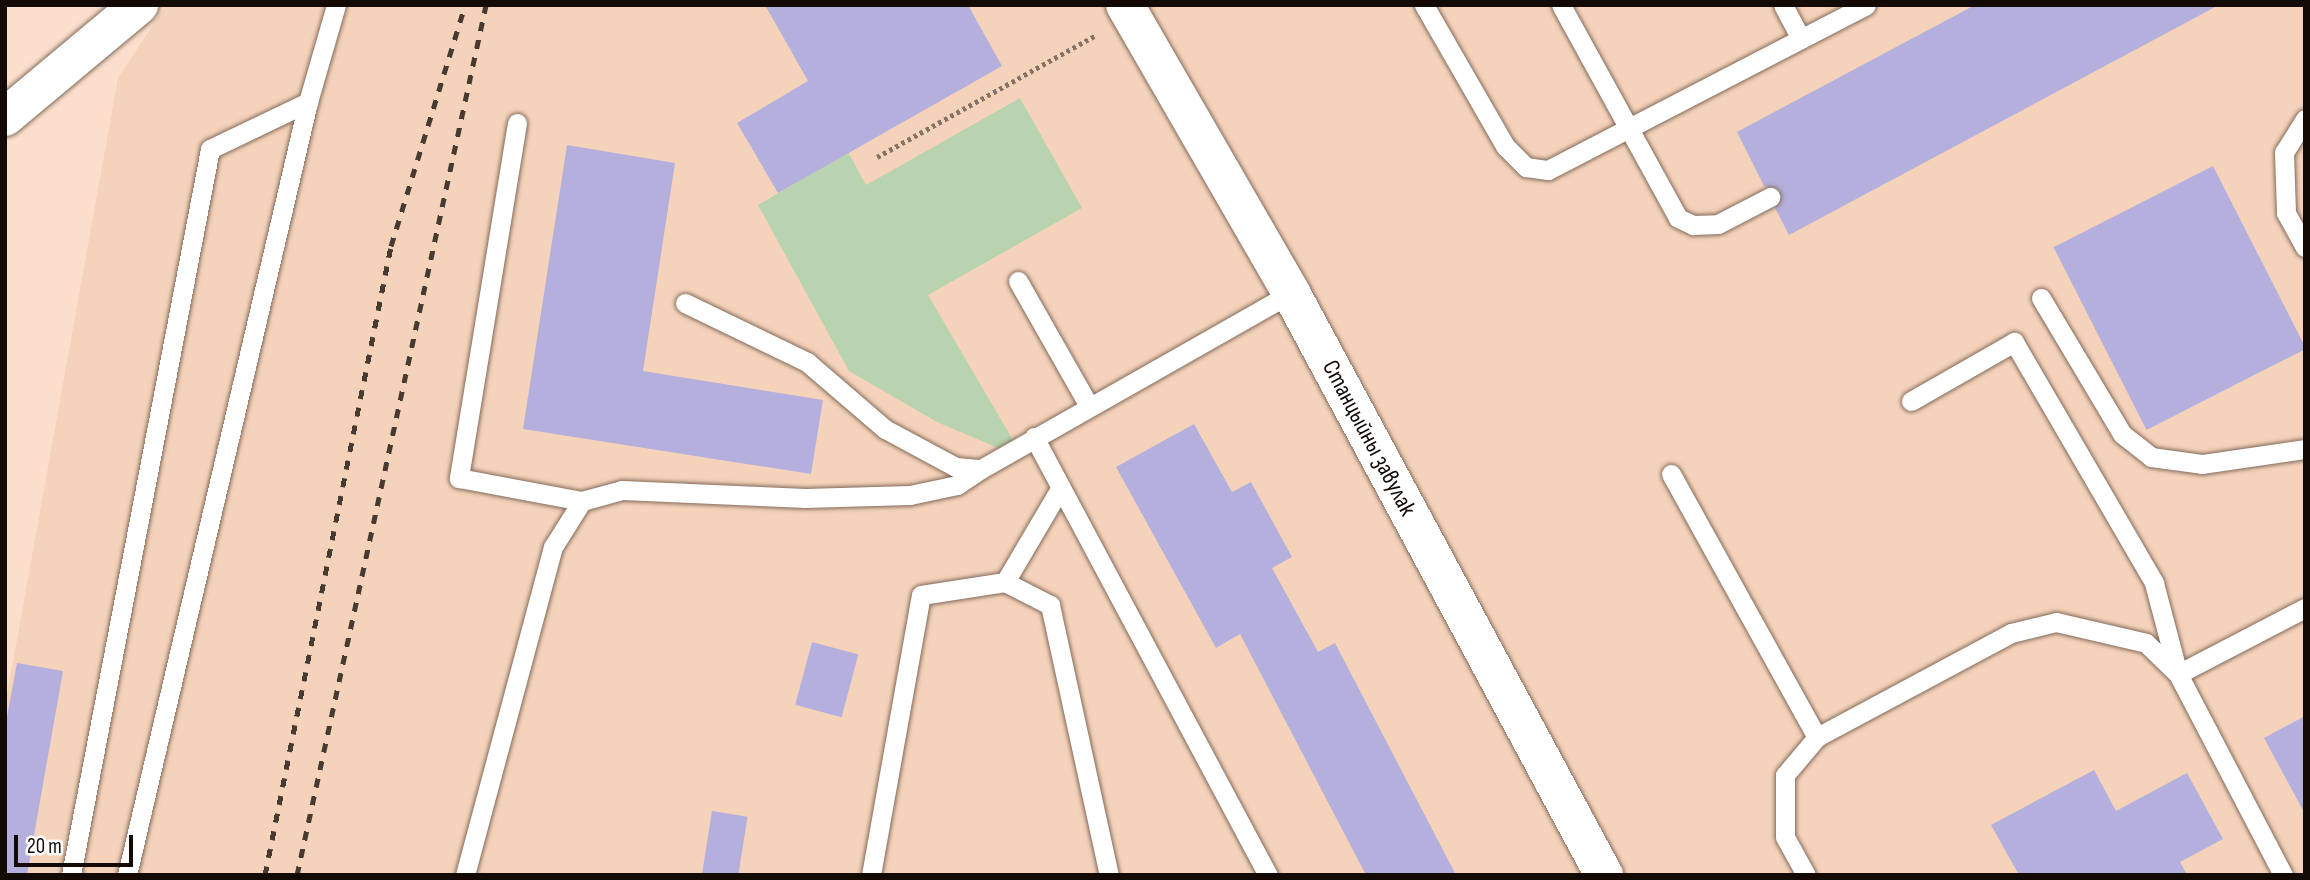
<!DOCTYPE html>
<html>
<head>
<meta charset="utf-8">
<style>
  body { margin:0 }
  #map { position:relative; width:2310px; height:880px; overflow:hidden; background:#fbdfcc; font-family:"Sofia Sans Condensed",sans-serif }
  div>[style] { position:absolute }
  .built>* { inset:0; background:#f5d3bb }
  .green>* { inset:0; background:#b9d2af }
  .building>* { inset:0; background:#b4afdc; transform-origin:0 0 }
  .path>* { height:4.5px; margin-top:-2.25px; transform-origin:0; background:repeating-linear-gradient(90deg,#867367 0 3.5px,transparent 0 7px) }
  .roads { filter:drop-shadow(0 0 2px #826a5a) drop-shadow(0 0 2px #826a5a) }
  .lane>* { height:19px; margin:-9.5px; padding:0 9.5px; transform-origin:9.5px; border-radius:9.5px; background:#fff }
  .street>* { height:38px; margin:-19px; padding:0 19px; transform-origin:19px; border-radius:19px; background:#fff }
  .rail>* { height:5px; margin-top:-2.5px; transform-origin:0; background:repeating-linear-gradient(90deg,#473a31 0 9px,transparent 0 18px) }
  span { translate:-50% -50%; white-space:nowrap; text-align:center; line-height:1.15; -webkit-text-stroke:5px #fff; paint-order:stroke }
  .street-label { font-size:24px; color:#130a05 }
  .frame { position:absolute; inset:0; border:7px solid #130a05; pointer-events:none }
  .scale { position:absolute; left:14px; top:835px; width:119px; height:32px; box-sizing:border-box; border:4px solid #130a05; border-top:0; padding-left:9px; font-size:21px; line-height:24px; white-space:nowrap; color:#130a05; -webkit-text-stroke:5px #fff; paint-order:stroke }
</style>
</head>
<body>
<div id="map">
  <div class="built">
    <div style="clip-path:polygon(166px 5px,2305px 5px,2305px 875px,5px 875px,5px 706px,118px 78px)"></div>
  </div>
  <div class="green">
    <div style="clip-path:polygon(1020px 98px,1082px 208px,928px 295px,1024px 459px,937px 422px,849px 371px,758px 205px,848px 152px,866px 185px)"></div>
  </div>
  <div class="building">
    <div style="clip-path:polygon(765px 5px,968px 5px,1002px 66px,778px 193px,737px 123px,808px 81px)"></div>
    <div style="clip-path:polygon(1975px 5px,2219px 5px,1789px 235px,1775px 208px,1780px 191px,1764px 186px,1737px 132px)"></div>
    <div style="clip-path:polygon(567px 145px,675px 163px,643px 371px,823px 400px,811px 474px,523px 429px)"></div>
    <div style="left:2213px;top:166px;width:205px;height:179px;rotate:63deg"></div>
    <div style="clip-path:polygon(1194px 424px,1232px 492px,1251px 482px,1292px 557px,1272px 568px,1318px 652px,1335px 643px,1456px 875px,1366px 875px,1240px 634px,1216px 648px,1116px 467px)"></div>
    <div style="left:812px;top:642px;width:48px;height:65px;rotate:15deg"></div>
    <div style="clip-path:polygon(17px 663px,63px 671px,27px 875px,5px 875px,5px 728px)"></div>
    <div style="clip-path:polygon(2305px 716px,2305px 814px,2264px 738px)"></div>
    <div style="clip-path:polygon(2094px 770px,2116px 811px,2187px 773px,2223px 839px,2180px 862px,2187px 875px,2019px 875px,1991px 825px)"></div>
    <div style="left:712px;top:811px;width:36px;height:65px;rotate:9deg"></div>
  </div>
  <div class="path">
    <div style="left:877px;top:157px;width:251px;rotate:-29.1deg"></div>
  </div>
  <div class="roads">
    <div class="lane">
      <div style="left:1424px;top:5px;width:163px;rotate:60.1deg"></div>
      <div style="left:1505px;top:146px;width:30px;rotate:45deg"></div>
      <div style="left:1526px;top:167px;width:22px;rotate:8deg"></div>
      <div style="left:1548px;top:170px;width:358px;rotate:-27.4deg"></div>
      <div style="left:1561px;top:5px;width:243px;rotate:61.2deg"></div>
      <div style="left:1678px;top:218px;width:17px;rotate:25deg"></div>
      <div style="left:1693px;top:225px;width:25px;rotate:-2deg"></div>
      <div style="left:1718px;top:224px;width:59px;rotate:-27.4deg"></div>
      <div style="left:1783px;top:5px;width:38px;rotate:62deg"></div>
      <div style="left:2305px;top:119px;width:39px;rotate:122deg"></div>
      <div style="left:2284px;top:152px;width:61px;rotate:88.1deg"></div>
      <div style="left:2286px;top:213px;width:39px;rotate:61deg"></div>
      <div style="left:517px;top:123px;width:360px;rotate:99.3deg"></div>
      <div style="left:459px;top:478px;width:125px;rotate:10.6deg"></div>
      <div style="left:1018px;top:281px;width:144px;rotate:60.4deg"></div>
      <div style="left:2041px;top:298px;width:158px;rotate:59.2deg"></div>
      <div style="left:2122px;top:434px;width:37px;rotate:38deg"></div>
      <div style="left:2151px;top:457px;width:51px;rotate:7.8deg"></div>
      <div style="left:2202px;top:464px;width:104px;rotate:-8.3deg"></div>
      <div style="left:685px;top:303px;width:136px;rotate:25.8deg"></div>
      <div style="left:807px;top:362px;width:103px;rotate:40.7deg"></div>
      <div style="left:885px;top:429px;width:81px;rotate:28.2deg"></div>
      <div style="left:956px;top:467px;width:25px;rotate:5deg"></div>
      <div style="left:981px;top:469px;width:356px;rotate:-29.6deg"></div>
      <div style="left:1911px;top:401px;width:119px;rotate:-29.8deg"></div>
      <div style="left:2014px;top:342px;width:279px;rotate:59.8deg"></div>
      <div style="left:2154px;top:583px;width:94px;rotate:75.2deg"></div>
      <div style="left:2178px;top:674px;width:143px;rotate:-27.5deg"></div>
      <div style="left:1034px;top:437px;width:497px;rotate:61.9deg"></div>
      <div style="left:1671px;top:474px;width:301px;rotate:61deg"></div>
      <div style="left:1005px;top:582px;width:110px;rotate:-59.5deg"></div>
      <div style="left:71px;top:875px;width:739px;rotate:-79.16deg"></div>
      <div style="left:210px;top:149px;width:109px;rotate:-25.6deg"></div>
      <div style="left:308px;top:102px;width:101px;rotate:-73.9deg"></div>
      <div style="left:127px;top:875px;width:794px;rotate:-76.82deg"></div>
      <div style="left:465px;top:875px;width:340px;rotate:-75deg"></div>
      <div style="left:553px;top:547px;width:54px;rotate:-57.8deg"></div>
      <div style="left:582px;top:501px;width:41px;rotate:-15.4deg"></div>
      <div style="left:622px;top:490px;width:183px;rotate:2.5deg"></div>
      <div style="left:805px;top:498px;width:105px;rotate:-1.6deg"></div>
      <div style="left:910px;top:495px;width:48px;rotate:-12deg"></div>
      <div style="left:957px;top:485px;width:29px;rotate:-34deg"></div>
      <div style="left:871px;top:875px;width:284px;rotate:-79.9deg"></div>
      <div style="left:921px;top:595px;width:85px;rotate:-8.8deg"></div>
      <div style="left:1005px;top:582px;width:51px;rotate:27.1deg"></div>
      <div style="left:1050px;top:605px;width:276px;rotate:77.7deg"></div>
      <div style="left:1806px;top:875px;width:43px;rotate:-118.9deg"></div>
      <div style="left:1785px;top:837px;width:62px;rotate:-90deg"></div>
      <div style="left:1785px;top:775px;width:50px;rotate:-49.9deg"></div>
      <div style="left:1817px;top:737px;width:220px;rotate:-28.2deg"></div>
      <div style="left:2011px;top:633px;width:46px;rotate:-13.7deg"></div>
      <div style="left:2056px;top:622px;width:92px;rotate:13.1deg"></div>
      <div style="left:2146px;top:643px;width:45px;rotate:44.1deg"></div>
      <div style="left:2178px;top:674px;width:227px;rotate:62.4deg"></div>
    </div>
    <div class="street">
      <div style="left:1125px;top:5px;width:332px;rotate:60deg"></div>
      <div style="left:1291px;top:293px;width:661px;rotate:61.73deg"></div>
      <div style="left:5px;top:117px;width:175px;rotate:-39.9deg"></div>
    </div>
  </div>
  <div class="rail">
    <div style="left:265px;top:875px;width:641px;rotate:-78.67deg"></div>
    <div style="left:391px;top:246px;width:252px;rotate:-72.9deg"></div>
    <div style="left:297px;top:875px;width:890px;rotate:-77.74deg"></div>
  </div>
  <div class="street-label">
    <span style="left:1369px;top:438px;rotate:62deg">Станцыйны завулак</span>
  </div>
  <div class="frame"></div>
  <div class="scale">20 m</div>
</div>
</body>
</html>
